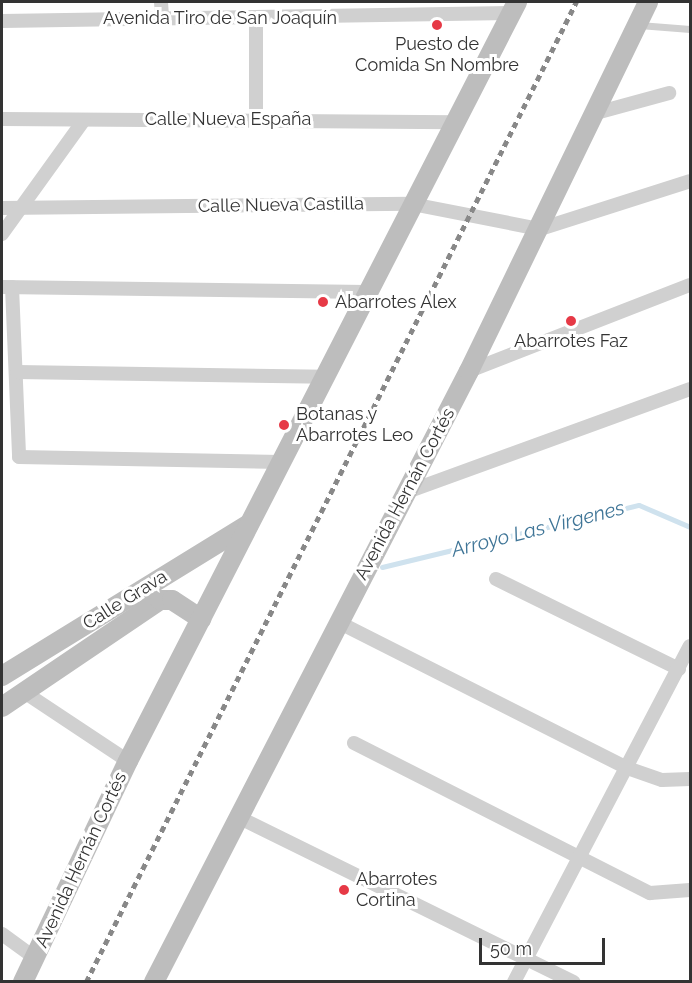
<!DOCTYPE html>
<html>
<head>
<meta charset="utf-8">
<style>
  body { margin:0 }
  #map { position:relative; width:692px; height:983px; overflow:hidden; background:#fff; font-family:Raleway,sans-serif }
  div>[style] { position:absolute }
  .stream>* { height:5px; margin:-2.5px; padding:0 2.5px; transform-origin:2.5px; border-radius:2.5px; background:#cfe2ee }
  .lane>* { height:7px; margin:-3.5px; padding:0 3.5px; transform-origin:3.5px; border-radius:3.5px; background:#d0d0d0 }
  .street>* { height:14px; margin:-7px; padding:0 7px; transform-origin:7px; border-radius:7px; background:#d0d0d0 }
  .secondary>* { height:20px; margin:-10px; padding:0 10px; transform-origin:10px; border-radius:10px; background:#bdbdbd }
  .rail>* { height:4.5px; margin-top:-2.25px; transform-origin:0; background:repeating-linear-gradient(90deg,#888 0 6px,transparent 0 10.5px) }
  .dots>* { width:16px; height:16px; translate:-50% -50%; box-sizing:border-box; border:3px solid #fff; border-radius:50% }
  span { translate:-50% -50%; white-space:nowrap; text-align:center; line-height:1.15; -webkit-text-stroke:6px #fff; paint-order:stroke }
  .street-label { font-size:18px; color:#333 }
  .poi-label { font-size:18px; color:#333 }
  .left { translate:0 -50%; text-align:left }
  .water-label { font-size:20px; color:#3f7597; font-style:italic }
  .frame { position:absolute; inset:0; border:3px solid #333; pointer-events:none }
  .scale { position:absolute; left:479px; top:938px; width:126px; height:27px; box-sizing:border-box; border:3px solid #333; border-top:0; padding-left:8px; font-size:18px; line-height:21px; white-space:nowrap; color:#333; -webkit-text-stroke:4px #fff; paint-order:stroke }
</style>
</head>
<body>
<div id="map">
  <div class="stream">
    <div style="left:382px;top:567px;width:264px;rotate:-13.6deg"></div>
    <div style="left:639px;top:505px;width:56px;rotate:23.3deg"></div>
  </div>
  <div class="lane">
    <div style="left:639px;top:25px;width:51px;rotate:4.5deg"></div>
  </div>
  <div class="street">
    <div style="left:161px;top:2px;width:15px;rotate:86deg"></div>
    <div style="left:2px;top:21px;width:509px;rotate:-0.9deg"></div>
    <div style="left:596px;top:113px;width:76px;rotate:-15.3deg"></div>
    <div style="left:256px;top:117px;width:98px;rotate:-90deg"></div>
    <div style="left:2px;top:119px;width:453px;rotate:0.4deg"></div>
    <div style="left:2px;top:208px;width:410px;rotate:-0.6deg"></div>
    <div style="left:412px;top:204px;width:130px;rotate:11.1deg"></div>
    <div style="left:540px;top:229px;width:157px;rotate:-17.7deg"></div>
    <div style="left:2px;top:234px;width:140px;rotate:-54.3deg"></div>
    <div style="left:2px;top:287px;width:365px;rotate:0.8deg"></div>
    <div style="left:12px;top:287px;width:170px;rotate:87.6deg"></div>
    <div style="left:19px;top:457px;width:262px;rotate:1.1deg"></div>
    <div style="left:469px;top:371px;width:237px;rotate:-21.3deg"></div>
    <div style="left:17px;top:372px;width:308px;rotate:0.9deg"></div>
    <div style="left:407px;top:492px;width:301px;rotate:-20deg"></div>
    <div style="left:496px;top:579px;width:204px;rotate:26.2deg"></div>
    <div style="left:338px;top:622px;width:324px;rotate:26.8deg"></div>
    <div style="left:627px;top:768px;width:37px;rotate:19deg"></div>
    <div style="left:662px;top:780px;width:28px;rotate:-2deg"></div>
    <div style="left:24px;top:692px;width:125px;rotate:33.6deg"></div>
    <div style="left:354px;top:743px;width:332px;rotate:26.9deg"></div>
    <div style="left:650px;top:893px;width:40px;rotate:-4.3deg"></div>
    <div style="left:238px;top:817px;width:374px;rotate:26.2deg"></div>
    <div style="left:2px;top:934px;width:41px;rotate:36deg"></div>
    <div style="left:514px;top:982px;width:379px;rotate:-62.4deg"></div>
  </div>
  <div class="secondary">
    <div style="left:2px;top:676px;width:290px;rotate:-31.6deg"></div>
    <div style="left:2px;top:707px;width:191px;rotate:-34.1deg"></div>
    <div style="left:160px;top:600px;width:12px"></div>
    <div style="left:172px;top:600px;width:35px;rotate:33deg"></div>
    <div style="left:23px;top:982px;width:245px;rotate:-64.6deg"></div>
    <div style="left:128px;top:761px;width:853px;rotate:-62.86deg"></div>
    <div style="left:154px;top:982px;width:687px;rotate:-62.73deg"></div>
    <div style="left:469px;top:371px;width:410px;rotate:-64.1deg"></div>
  </div>
  <div class="rail">
    <div style="left:86px;top:982px;width:1096px;rotate:-63.43deg"></div>
  </div>
  <div class="dots">
    <div style="left:437px;top:25px;background:#e63946"></div>
    <div style="left:323px;top:302px;background:#e63946"></div>
    <div style="left:571px;top:321px;background:#e63946"></div>
    <div style="left:284px;top:425px;background:#e63946"></div>
    <div style="left:344px;top:890px;background:#e63946"></div>
  </div>
  <div class="street-label">
    <span style="left:220px;top:18px">Avenida Tiro de San Joaquín</span>
    <span style="left:228px;top:119px">Calle Nueva España</span>
    <span style="left:281px;top:205px;rotate:-1deg">Calle Nueva Castilla</span>
    <span style="left:405px;top:494px;rotate:-62deg">Avenida Hernán Cortés</span>
    <span style="left:125px;top:600px;rotate:-32deg">Calle Grava</span>
    <span style="left:81px;top:860px;rotate:-65deg">Avenida Hernán Cortés</span>
  </div>
  <div class="poi-label">
    <span style="left:437px;top:55px">Puesto de<br>Comida Sn Nombre</span>
    <span class="left" style="left:335px;top:302px">Abarrotes Alex</span>
    <span style="left:571px;top:341px">Abarrotes Faz</span>
    <span class="left" style="left:296px;top:425px">Botanas y<br>Abarrotes Leo</span>
    <span class="left" style="left:356px;top:890px">Abarrotes<br>Cortina</span>
  </div>
  <div class="water-label">
    <span style="left:538px;top:529px;rotate:-14deg">Arroyo Las Virgenes</span>
  </div>
  <div class="frame"></div>
  <div class="scale">50 m</div>
</div>
</body>
</html>
